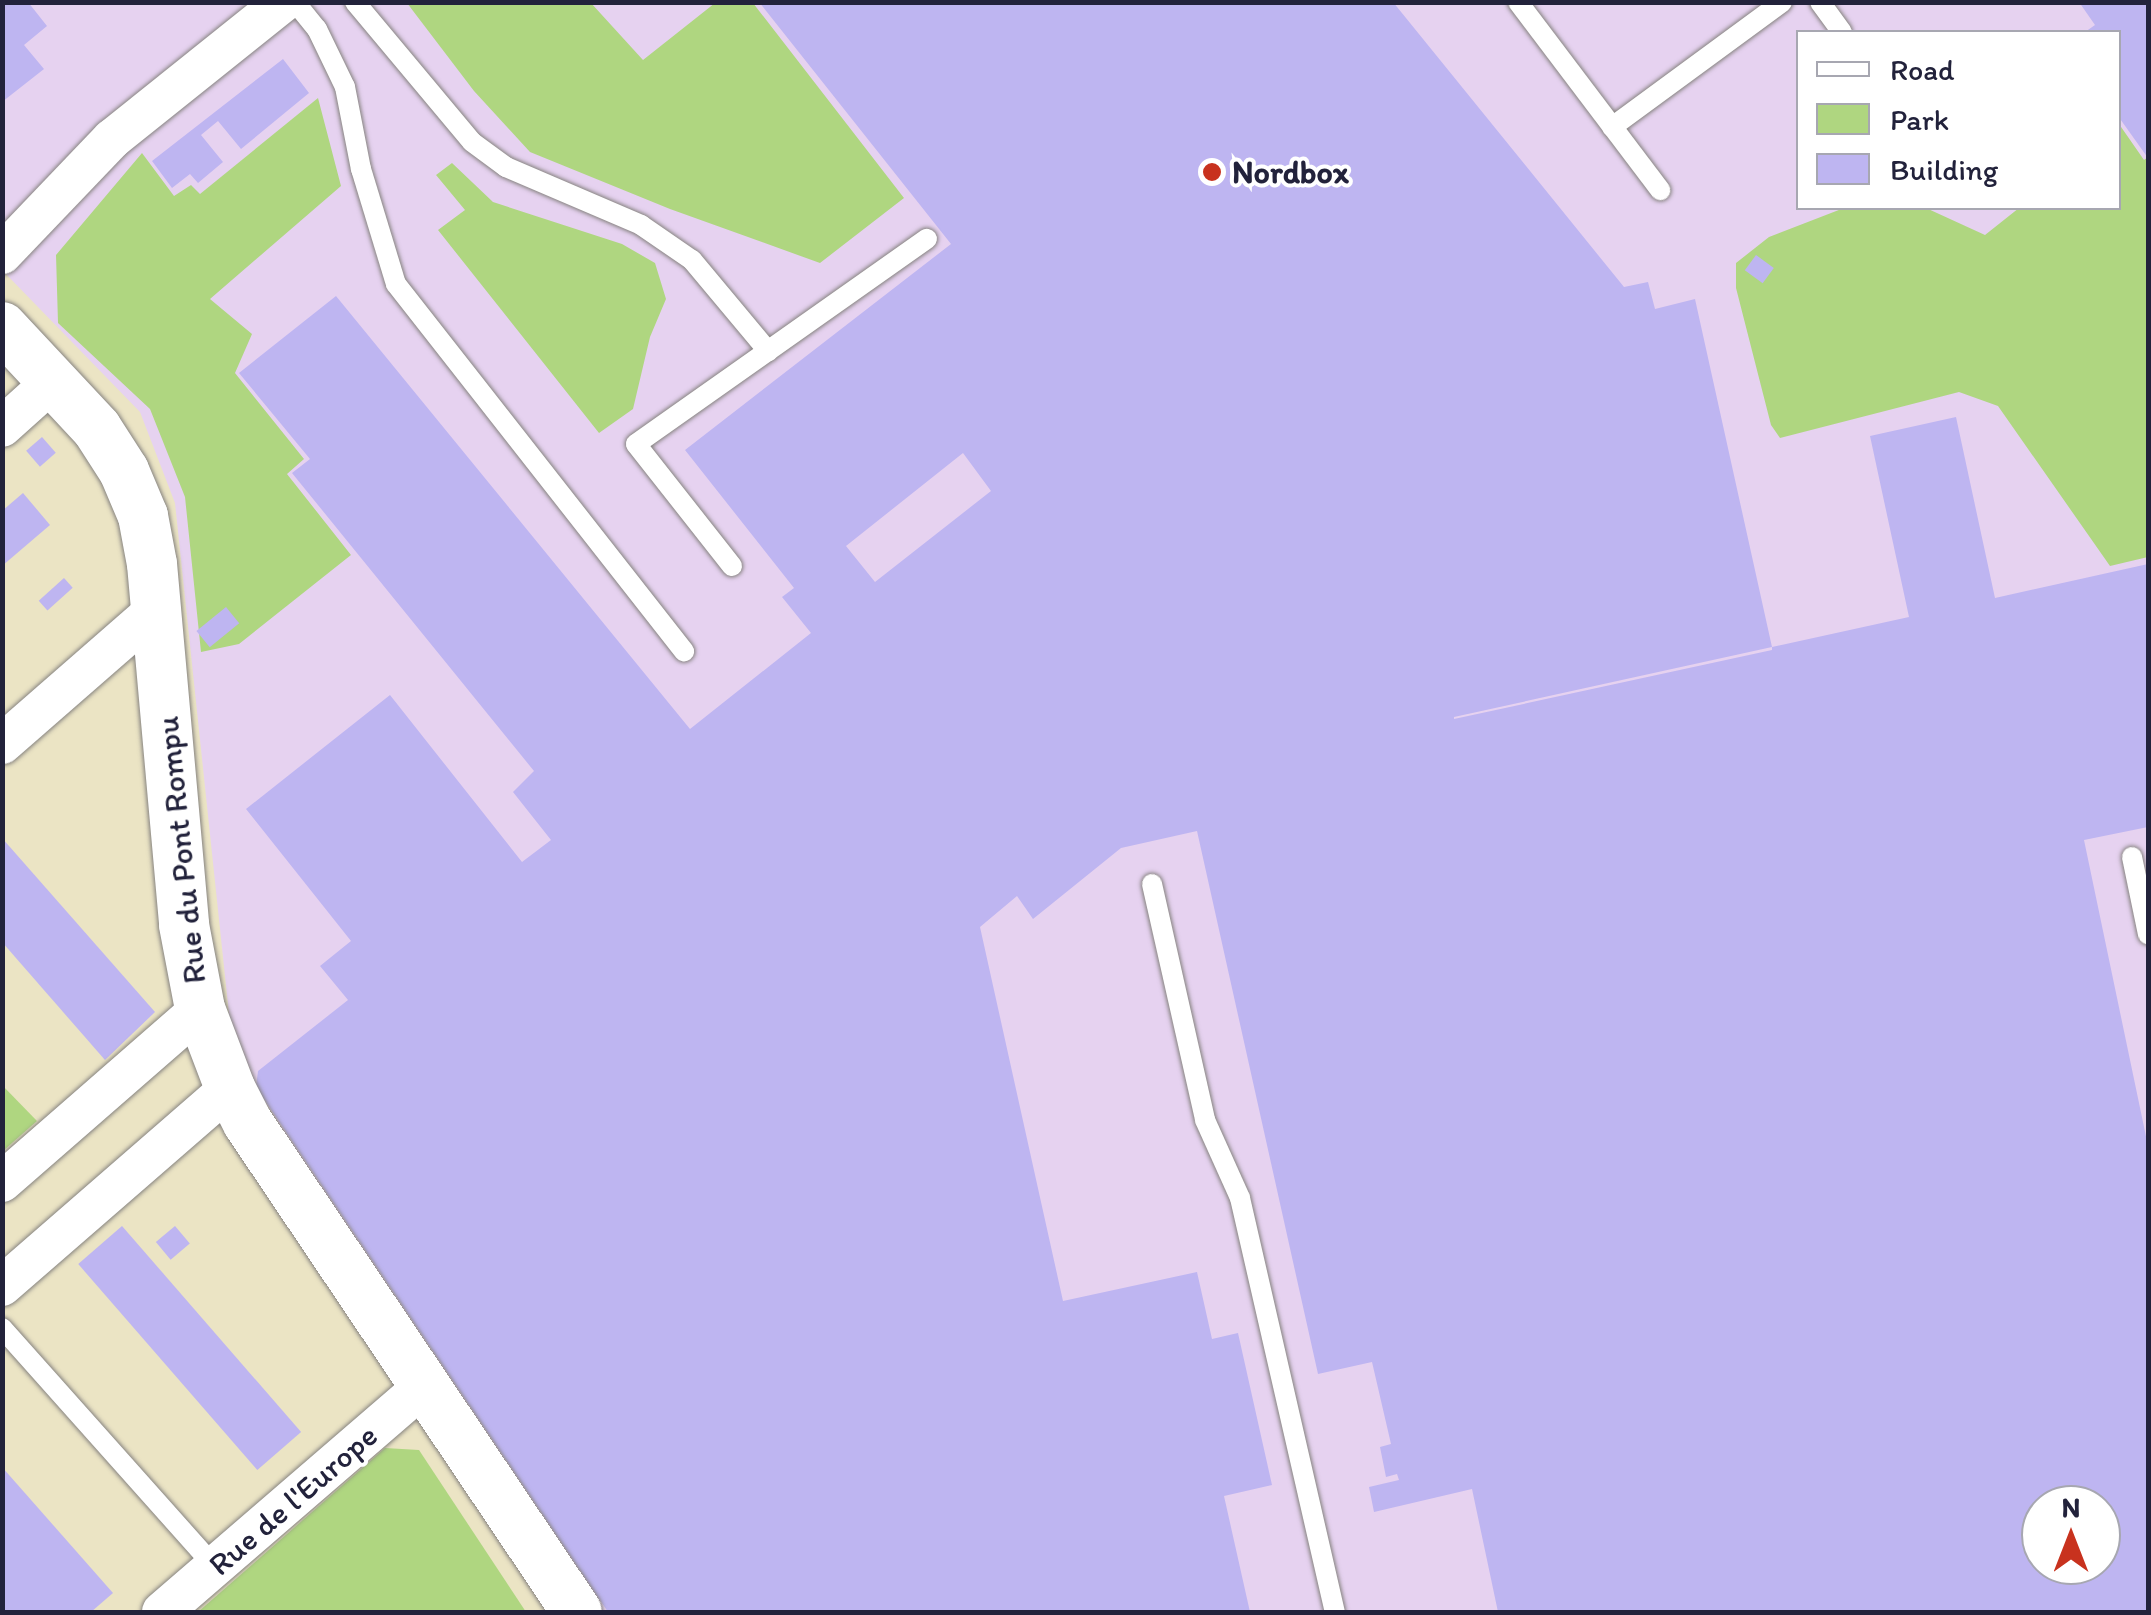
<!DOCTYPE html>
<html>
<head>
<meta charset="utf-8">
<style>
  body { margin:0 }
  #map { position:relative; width:2151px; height:1615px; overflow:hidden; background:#ebe4c4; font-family:Itim,sans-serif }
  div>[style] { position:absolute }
  .built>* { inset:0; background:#e6d2f0 }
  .green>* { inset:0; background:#afd680 }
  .building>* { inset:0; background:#beb5f1; transform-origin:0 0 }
  .roads { filter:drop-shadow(0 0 2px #868380) drop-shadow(0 0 2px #868380) }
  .service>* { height:20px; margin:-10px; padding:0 10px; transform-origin:10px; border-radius:10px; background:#fff }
  .minor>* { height:40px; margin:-20px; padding:0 20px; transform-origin:20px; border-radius:20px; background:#fff }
  .tertiary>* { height:50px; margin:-25px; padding:0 25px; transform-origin:25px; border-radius:25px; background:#fff }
  .dots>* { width:28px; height:28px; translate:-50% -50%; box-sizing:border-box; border:5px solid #fff; border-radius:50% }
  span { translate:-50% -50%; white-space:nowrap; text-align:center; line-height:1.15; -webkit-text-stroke:8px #fff; paint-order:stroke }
  .poi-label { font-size:32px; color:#22223b; font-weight:700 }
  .left { translate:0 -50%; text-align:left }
  .street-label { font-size:32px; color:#22223b }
  .frame { position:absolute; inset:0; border:5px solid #22223b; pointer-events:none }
  .legend { position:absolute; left:1796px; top:30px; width:325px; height:180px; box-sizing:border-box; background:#fff; border:2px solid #a7a7b1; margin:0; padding:12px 18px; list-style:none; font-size:30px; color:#22223b }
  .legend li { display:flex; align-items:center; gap:20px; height:50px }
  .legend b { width:50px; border:2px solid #a7a7b1 }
  .north { position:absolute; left:2021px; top:1485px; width:100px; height:100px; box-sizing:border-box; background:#fff; border:2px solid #a7a7b1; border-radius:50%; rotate:0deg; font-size:28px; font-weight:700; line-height:40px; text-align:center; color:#22223b }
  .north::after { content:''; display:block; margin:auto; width:35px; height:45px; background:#c8321e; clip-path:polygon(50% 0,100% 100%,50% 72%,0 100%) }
</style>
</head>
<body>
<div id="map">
  <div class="built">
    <div style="clip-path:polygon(evenodd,3px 3px,2148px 3px,2148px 1612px,591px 1612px,233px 1052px,175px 503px,140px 412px,3px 271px,3px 3px,1798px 32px,2118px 32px,2118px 208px,1798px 208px,1798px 32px,3px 3px,2041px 1505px,2101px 1505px,2101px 1565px,2041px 1565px,2041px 1505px)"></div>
  </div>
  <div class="green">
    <div style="clip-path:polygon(407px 3px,591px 3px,643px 60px,715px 3px,753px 3px,904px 198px,820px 263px,670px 209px,530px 152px,474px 91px)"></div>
    <div style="clip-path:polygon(318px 98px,341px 186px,210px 299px,252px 334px,235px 373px,304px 459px,287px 474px,351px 555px,239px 644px,201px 652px,185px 497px,150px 409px,58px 323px,56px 255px,142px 153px,174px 196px,191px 185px,200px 194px)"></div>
    <div style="clip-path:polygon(2119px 124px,2144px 160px,2148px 157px,2148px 557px,2110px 566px,1998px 406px,1959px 392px,1780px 438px,1771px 425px,1736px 288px,1736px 263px,1769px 237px,1844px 208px,1926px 208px,1985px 235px,2019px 208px,2118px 208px)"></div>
    <div style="clip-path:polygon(452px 163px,493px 202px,622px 244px,655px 263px,666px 299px,650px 337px,633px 409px,599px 433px,438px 230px,465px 210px,436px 175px)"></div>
    <div style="clip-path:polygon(2px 1085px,37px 1121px,3px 1151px,2px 1151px)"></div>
    <div style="clip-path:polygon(385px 1448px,419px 1450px,526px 1612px,198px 1612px)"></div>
  </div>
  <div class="building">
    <div style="clip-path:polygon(2px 2px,28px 2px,47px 26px,24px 45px,44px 69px,2px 102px)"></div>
    <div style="clip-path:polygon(evenodd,759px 2px,1393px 2px,1624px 287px,1648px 282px,1655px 309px,1695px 299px,1772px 647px,1909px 617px,1870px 436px,1956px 417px,1995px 598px,2148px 564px,2148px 827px,2084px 840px,2148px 1146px,2148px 1612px,1498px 1612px,1472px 1489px,1374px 1512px,1369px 1487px,1399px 1480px,1397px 1474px,1386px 1477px,1380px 1447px,1391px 1444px,1372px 1362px,1318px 1374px,1197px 831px,1121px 848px,1033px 919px,1017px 896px,980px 927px,1063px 1301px,1197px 1272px,1212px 1339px,1238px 1333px,1272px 1485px,1224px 1496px,1250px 1612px,608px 1612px,256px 1087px,258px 1071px,348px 1000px,320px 966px,351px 941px,246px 809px,390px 695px,522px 862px,551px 840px,513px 792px,534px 771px,292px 473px,310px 459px,239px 373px,336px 296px,690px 729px,811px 633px,782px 597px,794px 588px,685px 450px,951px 244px,759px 2px,963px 453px,991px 491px,875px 582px,846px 546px,963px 453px,759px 2px,1772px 647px,1772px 650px,1454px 719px,1454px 717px,1772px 647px,759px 2px,2041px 1505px,2101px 1505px,2101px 1565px,2041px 1565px,2041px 1505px)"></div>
    <div style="clip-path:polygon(2079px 2px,2148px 2px,2148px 158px,2118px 116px,2118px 32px,2085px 32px,2095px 25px)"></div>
    <div style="clip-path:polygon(283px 59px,309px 93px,241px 149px,218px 121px,201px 135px,223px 162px,198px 183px,190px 174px,172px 188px,152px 161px)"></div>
    <div style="left:1756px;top:255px;width:22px;height:19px;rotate:36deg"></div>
    <div style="left:42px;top:437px;width:21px;height:21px;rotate:49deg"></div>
    <div style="clip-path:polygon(23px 493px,50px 525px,2px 566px,2px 511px)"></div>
    <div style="left:64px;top:578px;width:13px;height:34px;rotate:48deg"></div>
    <div style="left:226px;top:607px;width:21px;height:38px;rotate:51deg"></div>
    <div style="clip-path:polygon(2px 838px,155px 1012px,105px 1060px,2px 942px)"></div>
    <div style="left:122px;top:1226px;width:273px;height:58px;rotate:49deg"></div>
    <div style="left:175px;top:1226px;width:23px;height:25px;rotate:50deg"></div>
    <div style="clip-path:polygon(2px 1467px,113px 1593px,91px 1612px,2px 1612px)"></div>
  </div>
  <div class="roads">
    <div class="service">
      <div style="left:295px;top:2px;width:35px;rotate:51deg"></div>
      <div style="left:317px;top:29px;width:64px;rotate:64.2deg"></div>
      <div style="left:345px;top:87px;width:84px;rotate:79deg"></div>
      <div style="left:361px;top:169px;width:120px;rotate:73.1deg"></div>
      <div style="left:396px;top:284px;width:467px;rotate:51.9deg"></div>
      <div style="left:355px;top:2px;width:182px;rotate:50.1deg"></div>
      <div style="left:472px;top:142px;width:42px;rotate:36.3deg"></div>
      <div style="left:506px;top:167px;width:147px;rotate:23.2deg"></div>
      <div style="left:641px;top:225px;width:62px;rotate:34.5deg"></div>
      <div style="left:692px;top:260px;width:119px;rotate:50.1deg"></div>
      <div style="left:1518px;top:2px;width:236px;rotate:52.9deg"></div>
      <div style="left:1820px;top:2px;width:37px;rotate:54deg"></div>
      <div style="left:1612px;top:127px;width:211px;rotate:-36.3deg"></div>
      <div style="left:732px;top:566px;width:155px;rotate:-128.2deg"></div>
      <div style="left:636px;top:444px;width:356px;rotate:-35.2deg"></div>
      <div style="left:2132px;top:857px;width:79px;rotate:78.3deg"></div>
      <div style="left:1152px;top:884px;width:242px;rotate:77.3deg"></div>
      <div style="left:1205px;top:1120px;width:85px;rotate:65.8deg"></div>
      <div style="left:1240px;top:1198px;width:425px;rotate:77.1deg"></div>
      <div style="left:2px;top:1328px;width:320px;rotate:48.3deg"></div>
    </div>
    <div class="minor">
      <div style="left:2px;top:254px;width:159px;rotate:-46.3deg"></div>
      <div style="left:112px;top:139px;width:219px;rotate:-38.7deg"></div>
      <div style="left:2px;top:427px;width:69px;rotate:-42deg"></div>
      <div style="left:2px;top:744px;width:206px;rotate:-41.1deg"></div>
      <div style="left:2px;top:1182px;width:263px;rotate:-41.1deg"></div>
      <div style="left:2px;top:1286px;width:302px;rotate:-41deg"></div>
      <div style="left:162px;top:1612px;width:345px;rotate:-40.8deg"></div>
    </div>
    <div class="tertiary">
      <div style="left:2px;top:327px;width:139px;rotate:47deg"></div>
      <div style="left:97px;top:429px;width:50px;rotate:57.3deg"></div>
      <div style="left:124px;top:471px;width:49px;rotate:67.1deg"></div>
      <div style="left:143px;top:516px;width:49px;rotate:79.4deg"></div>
      <div style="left:152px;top:564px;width:362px;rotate:84.9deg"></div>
      <div style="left:184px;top:925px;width:86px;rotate:79.2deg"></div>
      <div style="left:200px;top:1009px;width:85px;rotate:69.2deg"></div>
      <div style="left:230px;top:1088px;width:39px;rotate:63deg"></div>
      <div style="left:248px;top:1123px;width:589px;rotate:56.07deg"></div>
    </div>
  </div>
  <div class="dots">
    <div style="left:1212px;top:172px;background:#c8321e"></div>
  </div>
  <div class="poi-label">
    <span class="left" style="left:1232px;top:172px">Nordbox</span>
  </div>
  <div class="street-label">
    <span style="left:181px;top:850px;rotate:-96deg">Rue du Pont Rompu</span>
    <span style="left:293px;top:1500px;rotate:-41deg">Rue de l'Europe</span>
  </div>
  <div class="frame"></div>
  <ul class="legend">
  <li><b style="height:12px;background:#fff"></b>Road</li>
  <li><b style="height:28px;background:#afd680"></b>Park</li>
  <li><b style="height:28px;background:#beb5f1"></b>Building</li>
  </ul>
  <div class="north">N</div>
</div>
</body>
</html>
